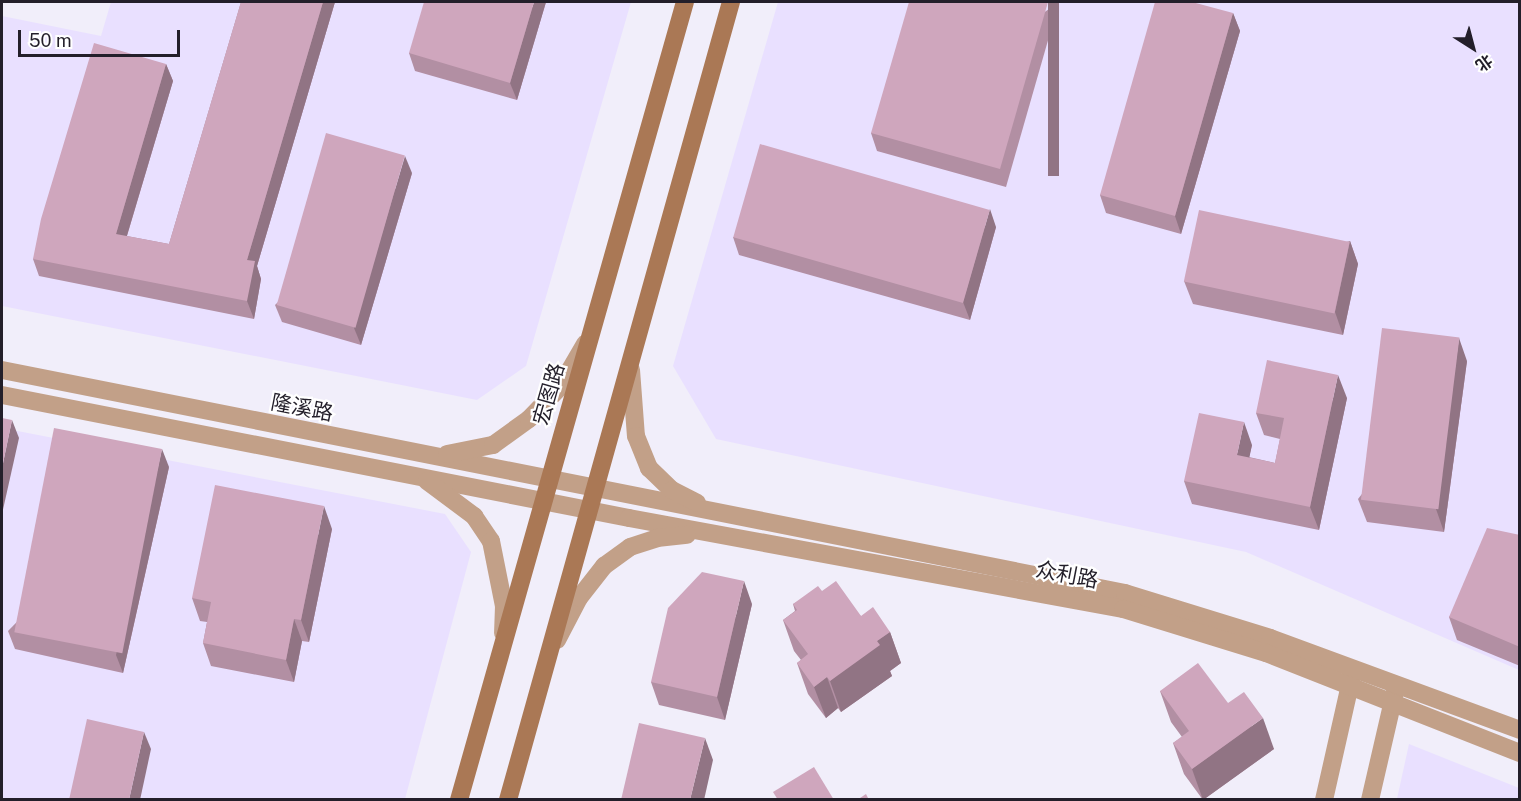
<!DOCTYPE html>
<html>
<head>
<meta charset="utf-8">
<style>
  body { margin:0 }
  #map { position:relative; width:1521px; height:801px; overflow:hidden; background:#f1eefa; font-family:"Public Sans","Noto Sans SC",sans-serif }
  div>[style] { position:absolute }
  .built>* { inset:0; background:#e9e0ff }
  .minor>* { height:18px; margin:-9px; padding:0 9px; transform-origin:9px; border-radius:9px; background:#c2a088 }
  .tertiary>* { height:18px; margin:-9px; padding:0 9px; transform-origin:9px; border-radius:9px; background:#c2a088 }
  .secondary>* { height:18px; margin:-9px; padding:0 9px; transform-origin:9px; border-radius:9px; background:#aa7855 }
  .wall>* { inset:0; background:#b28fa3 }
  .shaded-wall>* { inset:0; background:#917484; transform-origin:0 0 }
  .building>* { inset:0; background:#cfa6bd; transform-origin:0 0 }
  span { translate:-50% -50%; white-space:nowrap; text-align:center; line-height:1.15; -webkit-text-stroke:4.5px #fff; paint-order:stroke }
  .street-label { font-size:21px; color:#231f2a }
  .frame { position:absolute; inset:0; border:3px solid #231f2a; pointer-events:none }
  .north { position:absolute; left:1443px; top:18px; width:60px; height:60px; -webkit-text-stroke:4px #fff; paint-order:stroke; rotate:144deg; font-size:16px; font-weight:700; line-height:24px; text-align:center; color:#231f2a }
  .north::after { content:''; display:block; margin:auto; width:21px; height:27px; background:#231f2a; clip-path:polygon(50% 0,100% 100%,50% 72%,0 100%) }
  .scale { position:absolute; left:18px; top:30px; width:162px; height:27px; box-sizing:border-box; border:3px solid #231f2a; border-top:0; padding-left:8px; font-size:18px; line-height:21px; white-space:nowrap; color:#231f2a; -webkit-text-stroke:4px #fff; paint-order:stroke }
</style>
</head>
<body>
<div id="map">
  <div class="built">
    <div style="clip-path:polygon(111px 2px,631px 2px,526px 366px,477px 400px,2px 306px,2px 16px,101px 36px)"></div>
    <div style="clip-path:polygon(778px 2px,1519px 2px,1519px 670px,1246px 552px,716px 439px,673px 366px)"></div>
    <div style="clip-path:polygon(2px 428px,445px 514px,471px 552px,405px 799px,2px 799px)"></div>
    <div style="clip-path:polygon(1409px 744px,1519px 788px,1519px 799px,1397px 799px)"></div>
  </div>
  <div class="minor">
    <div style="left:1324px;top:800px;width:132px;rotate:-77.3deg"></div>
    <div style="left:1370px;top:800px;width:116px;rotate:-77deg"></div>
  </div>
  <div class="tertiary">
    <div style="left:2px;top:370px;width:1145px;rotate:11.23deg"></div>
    <div style="left:1125px;top:593px;width:152px;rotate:17.2deg"></div>
    <div style="left:1270px;top:638px;width:266px;rotate:20.2deg"></div>
    <div style="left:631px;top:370px;width:66px;rotate:85.7deg"></div>
    <div style="left:636px;top:436px;width:35px;rotate:68deg"></div>
    <div style="left:649px;top:468px;width:32px;rotate:44deg"></div>
    <div style="left:672px;top:490px;width:28px;rotate:27deg"></div>
    <div style="left:2px;top:395px;width:639px;rotate:11.1deg"></div>
    <div style="left:629px;top:518px;width:502px;rotate:10.44deg"></div>
    <div style="left:1123px;top:609px;width:150px;rotate:17.1deg"></div>
    <div style="left:1266px;top:653px;width:273px;rotate:21.5deg"></div>
    <div style="left:447px;top:454px;width:47px;rotate:-11.1deg"></div>
    <div style="left:493px;top:445px;width:44px;rotate:-35.8deg"></div>
    <div style="left:529px;top:419px;width:45px;rotate:-45.9deg"></div>
    <div style="left:560px;top:387px;width:50px;rotate:-59.8deg"></div>
    <div style="left:427px;top:481px;width:59px;rotate:36.7deg"></div>
    <div style="left:474px;top:516px;width:30px;rotate:56deg"></div>
    <div style="left:491px;top:541px;width:66px;rotate:78.7deg"></div>
    <div style="left:504px;top:606px;width:27px;rotate:92deg"></div>
    <div style="left:557px;top:640px;width:47px;rotate:-62.4deg"></div>
    <div style="left:579px;top:598px;width:41px;rotate:-52deg"></div>
    <div style="left:604px;top:566px;width:32px;rotate:-36deg"></div>
    <div style="left:630px;top:547px;width:28px;rotate:-18deg"></div>
    <div style="left:657px;top:538px;width:30px;rotate:-6deg"></div>
  </div>
  <div class="secondary">
    <div style="left:459px;top:800px;width:829px;rotate:-74.19deg"></div>
    <div style="left:508px;top:800px;width:829px;rotate:-74.39deg"></div>
  </div>
  <div class="wall">
    <div style="clip-path:polygon(241px 2px,335px 2px,257px 266px,261px 279px,254px 319px,39px 276px,33px 259px,166px 64px,173px 81px,127px 236px,169px 244px)"></div>
    <div style="clip-path:polygon(546px 2px,517px 100px,415px 71px,409px 53px)"></div>
    <div style="clip-path:polygon(1059px 2px,1006px 187px,877px 151px,871px 133px)"></div>
    <div style="clip-path:polygon(1233px 13px,1240px 31px,1181px 234px,1106px 213px,1100px 195px)"></div>
    <div style="clip-path:polygon(412px 173px,361px 345px,282px 322px,275px 305px)"></div>
    <div style="clip-path:polygon(996px 227px,970px 320px,739px 255px,733px 237px)"></div>
    <div style="clip-path:polygon(1350px 241px,1358px 264px,1343px 335px,1193px 304px,1184px 281px)"></div>
    <div style="clip-path:polygon(1467px 361px,1444px 532px,1367px 522px,1358px 499px)"></div>
    <div style="clip-path:polygon(1347px 398px,1319px 530px,1192px 504px,1184px 481px,1252px 445px,1249px 457px,1275px 463px,1280px 439px,1264px 435px,1256px 413px)"></div>
    <div style="clip-path:polygon(169px 467px,123px 673px,15px 649px,8px 631px)"></div>
    <div style="clip-path:polygon(332px 529px,309px 642px,302px 641px,294px 682px,211px 666px,203px 643px,207px 622px,200px 621px,192px 598px)"></div>
    <div style="clip-path:polygon(1520px 535px,1520px 666px,1457px 640px,1449px 617px)"></div>
    <div style="clip-path:polygon(822px 591px,861px 616px,890px 632px,901px 663px,890px 671px,892px 676px,841px 712px,838px 708px,826px 718px,808px 694px,797px 663px,801px 660px,794px 651px,783px 620px,795px 611px,793px 604px)"></div>
    <div style="clip-path:polygon(752px 604px,725px 720px,659px 705px,651px 682px)"></div>
    <div style="clip-path:polygon(1160px 691px,1228px 703px,1274px 749px,1203px 800px,1184px 774px,1173px 743px,1182px 737px,1171px 722px)"></div>
  </div>
  <div class="shaded-wall">
    <div style="clip-path:polygon(323px 2px,335px 2px,257px 266px,261px 279px,254px 319px,247px 301px,247px 260px)"></div>
    <div style="clip-path:polygon(534px 2px,546px 2px,517px 100px,510px 83px)"></div>
    <div style="left:1048px;top:2px;width:11px;height:174px"></div>
    <div style="clip-path:polygon(1233px 13px,1240px 31px,1181px 234px,1175px 216px)"></div>
    <div style="clip-path:polygon(166px 64px,173px 81px,122px 252px,116px 234px)"></div>
    <div style="clip-path:polygon(405px 156px,412px 173px,361px 345px,354px 328px)"></div>
    <div style="clip-path:polygon(990px 209px,996px 227px,970px 320px,963px 302px)"></div>
    <div style="clip-path:polygon(1350px 241px,1358px 264px,1343px 335px,1335px 312px)"></div>
    <div style="clip-path:polygon(1459px 338px,1467px 361px,1444px 532px,1436px 509px)"></div>
    <div style="clip-path:polygon(1338px 375px,1347px 398px,1319px 530px,1310px 507px)"></div>
    <div style="clip-path:polygon(12px 420px,19px 438px,2px 514px,2px 468px)"></div>
    <div style="clip-path:polygon(1244px 422px,1252px 445px,1245px 478px,1237px 455px)"></div>
    <div style="clip-path:polygon(162px 449px,169px 467px,123px 673px,116px 655px)"></div>
    <div style="clip-path:polygon(324px 506px,332px 529px,309px 642px,301px 620px)"></div>
    <div style="clip-path:polygon(744px 581px,752px 604px,725px 720px,717px 697px)"></div>
    <div style="clip-path:polygon(294px 619px,302px 641px,294px 682px,286px 660px)"></div>
    <div style="clip-path:polygon(890px 632px,901px 663px,890px 671px,892px 676px,841px 712px,830px 681px,877px 641px)"></div>
    <div style="clip-path:polygon(827px 677px,838px 708px,826px 718px,814px 687px)"></div>
    <div style="clip-path:polygon(1263px 718px,1274px 749px,1203px 800px,1192px 769px)"></div>
    <div style="clip-path:polygon(144px 732px,151px 749px,140px 800px,129px 800px)"></div>
    <div style="clip-path:polygon(705px 738px,713px 760px,704px 800px,690px 800px)"></div>
  </div>
  <div class="building">
    <div style="clip-path:polygon(241px 2px,323px 2px,247px 260px,255px 261px,247px 301px,33px 259px,41px 219px,94px 43px,166px 64px,116px 234px,169px 244px)"></div>
    <div style="clip-path:polygon(424px 2px,534px 2px,510px 83px,409px 53px)"></div>
    <div style="clip-path:polygon(909px 2px,1048px 2px,1000px 169px,871px 133px)"></div>
    <div style="clip-path:polygon(1155px 2px,1192px 2px,1233px 13px,1175px 216px,1100px 195px)"></div>
    <div style="left:326px;top:133px;width:82px;height:179px;rotate:16deg"></div>
    <div style="left:760px;top:144px;width:239px;height:97px;rotate:16deg"></div>
    <div style="left:1199px;top:210px;width:154px;height:73px;rotate:12deg"></div>
    <div style="left:1382px;top:328px;width:78px;height:173px;rotate:7deg"></div>
    <div style="clip-path:polygon(1267px 360px,1338px 375px,1310px 507px,1184px 481px,1199px 413px,1244px 422px,1237px 455px,1275px 463px,1284px 418px,1256px 413px)"></div>
    <div style="clip-path:polygon(2px 418px,12px 420px,2px 468px)"></div>
    <div style="left:54px;top:428px;width:110px;height:208px;rotate:11deg"></div>
    <div style="clip-path:polygon(215px 485px,324px 506px,301px 620px,294px 619px,286px 660px,203px 643px,211px 602px,192px 598px)"></div>
    <div style="clip-path:polygon(1487px 528px,1520px 535px,1520px 647px,1449px 617px)"></div>
    <div style="clip-path:polygon(702px 572px,744px 581px,717px 697px,651px 682px,668px 608px)"></div>
    <div style="clip-path:polygon(836px 581px,861px 616px,873px 607px,890px 632px,877px 641px,880px 645px,830px 681px,827px 677px,814px 687px,797px 663px,808px 654px,783px 620px,797px 610px,793px 604px,818px 586px,822px 591px)"></div>
    <div style="clip-path:polygon(1198px 663px,1228px 703px,1244px 692px,1263px 718px,1192px 769px,1173px 743px,1189px 731px,1160px 691px)"></div>
    <div style="clip-path:polygon(87px 719px,144px 732px,129px 800px,69px 800px)"></div>
    <div style="clip-path:polygon(639px 723px,705px 738px,690px 800px,621px 800px)"></div>
    <div style="clip-path:polygon(814px 767px,834px 800px,778px 800px,773px 792px)"></div>
    <div style="clip-path:polygon(866px 794px,869px 800px,857px 800px)"></div>
  </div>
  <div class="street-label">
    <span style="left:549px;top:394px;rotate:-74deg">宏图路</span>
    <span style="left:302px;top:408px;rotate:11deg">隆溪路</span>
    <span style="left:1067px;top:575px;rotate:11deg">众利路</span>
  </div>
  <div class="frame"></div>
  <div class="north">北</div>
  <div class="scale">50 m</div>
</div>
</body>
</html>
